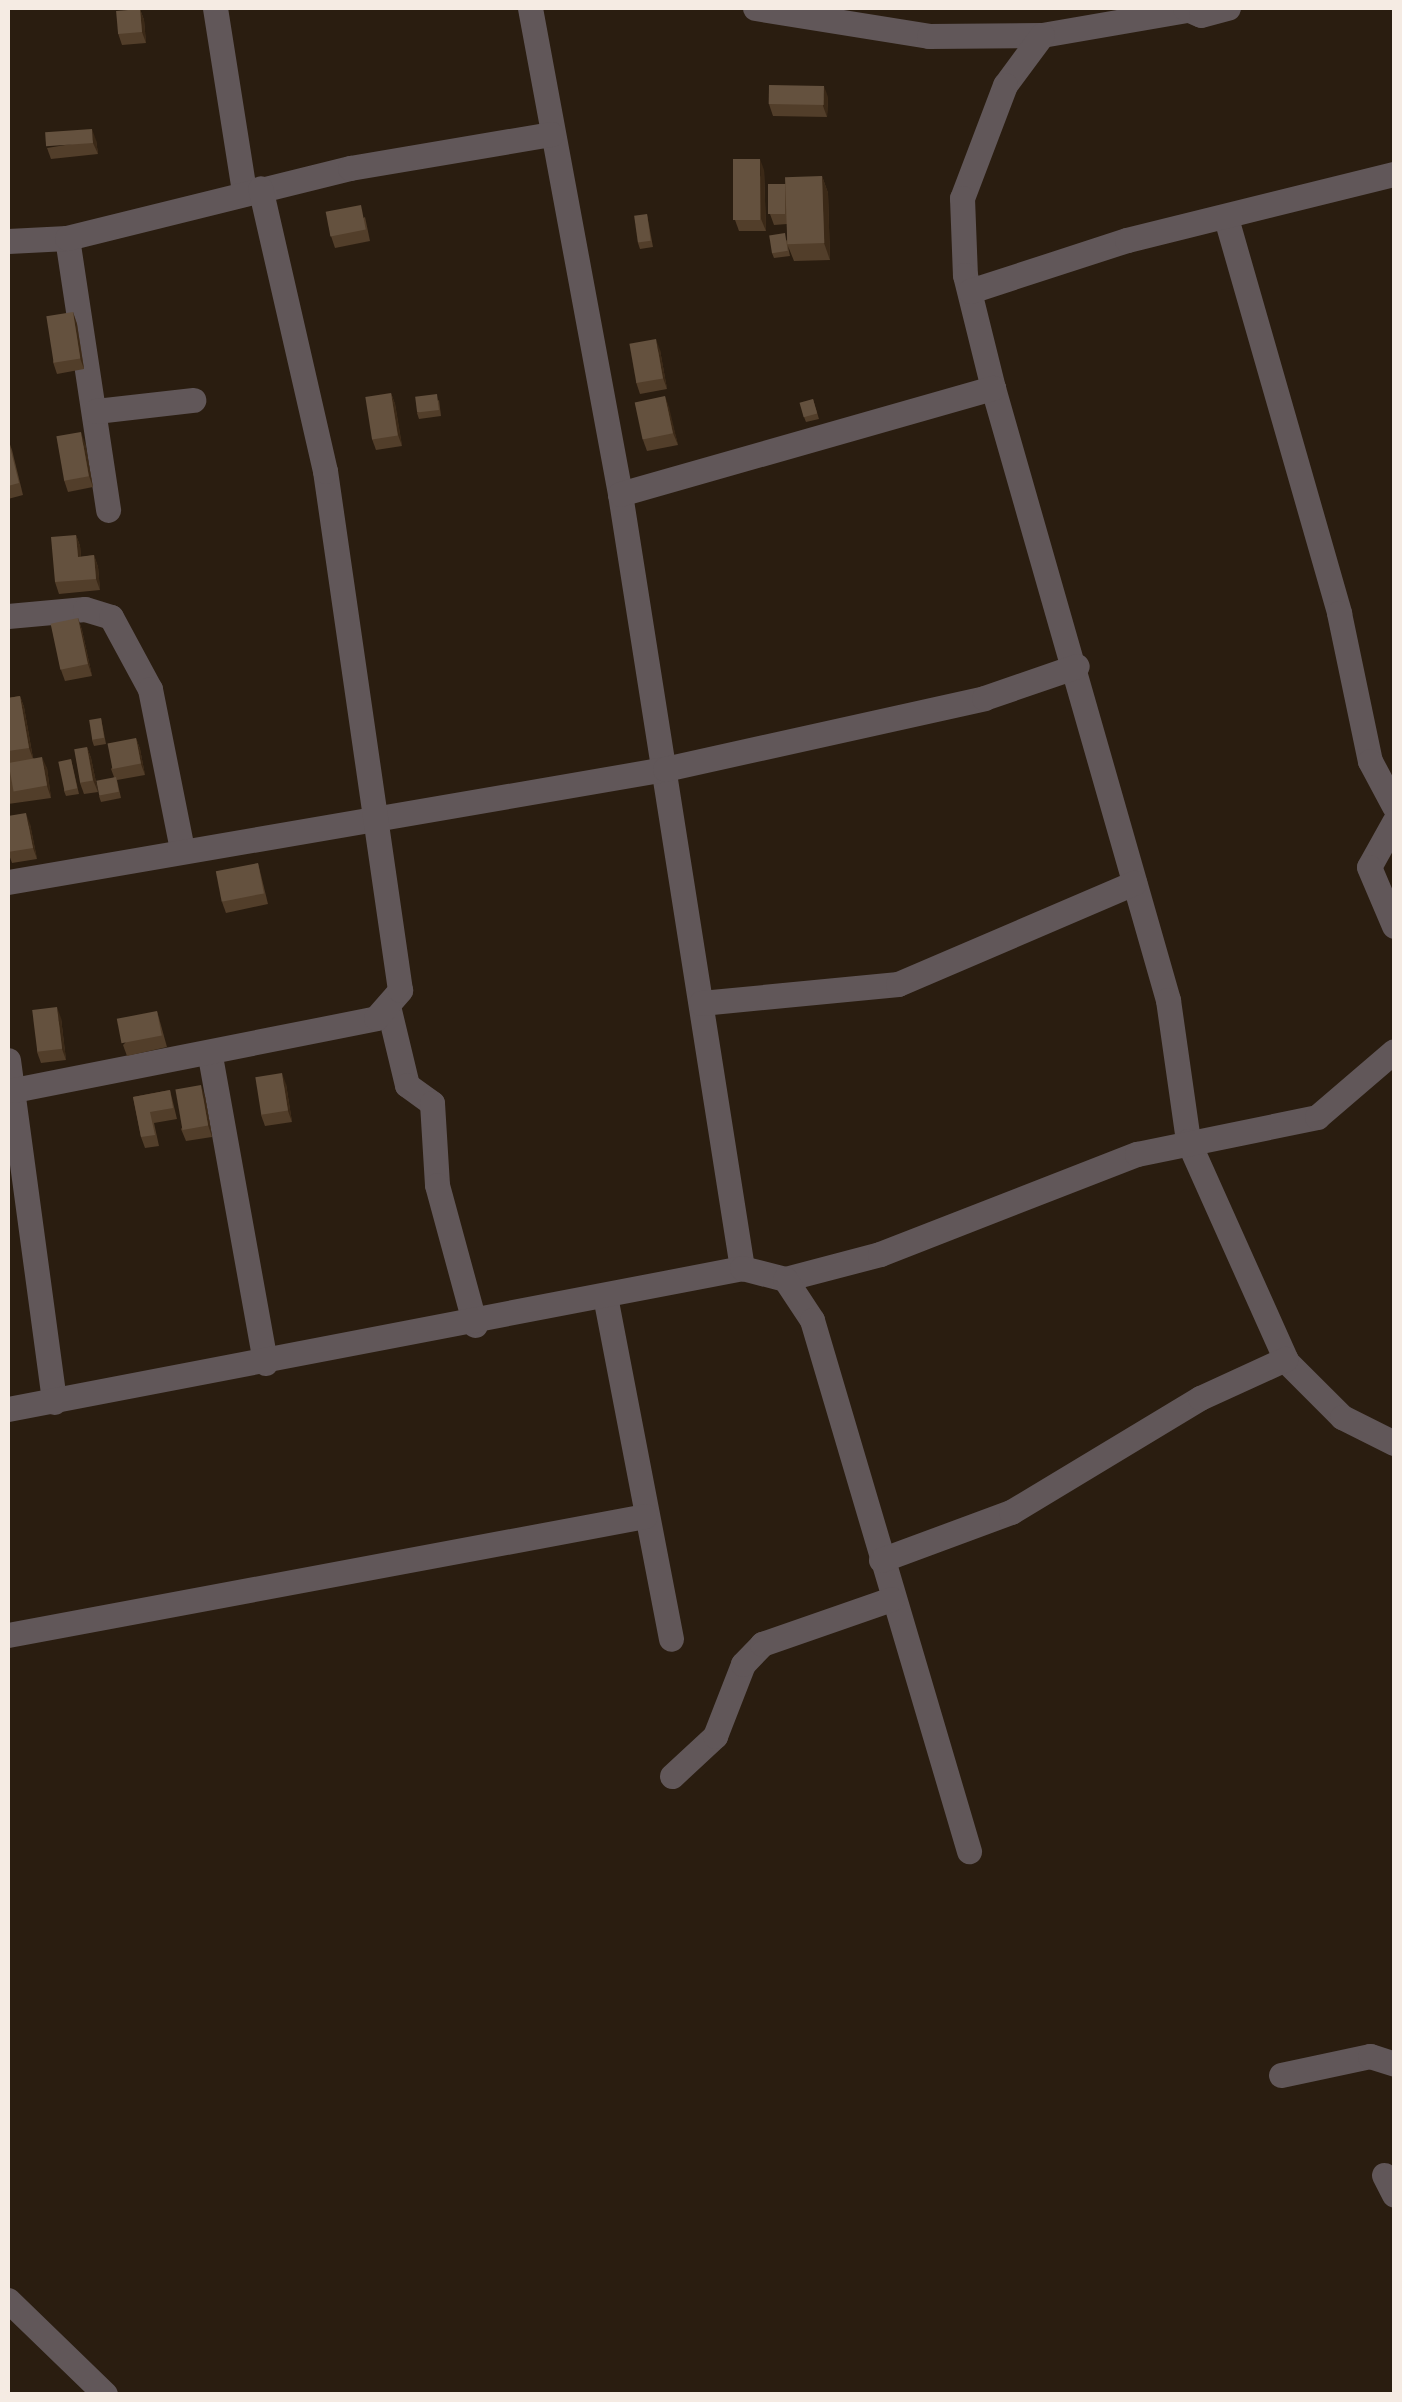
<!DOCTYPE html>
<html>
<head>
<meta charset="utf-8">
<style>
  body { margin:0 }
  #map { position:relative; width:1402px; height:2402px; overflow:hidden; background:#2a1d10; font-family:Inter,sans-serif }
  div>[style] { position:absolute }
  .minor>* { height:25px; margin:-12.5px; padding:0 12.5px; transform-origin:12.5px; border-radius:12.5px; background:#615759 }
  .wall>* { inset:0; background:#523e2a }
  .shaded-wall>* { inset:0; background:#3b2917 }
  .building>* { inset:0; background:#64513e; transform-origin:0 0 }
  span { translate:-50% -50%; white-space:nowrap; text-align:center; line-height:1.15; -webkit-text-stroke:8px #2a1d10; paint-order:stroke }
  .frame { position:absolute; inset:0; border:10px solid #f5ebe3; pointer-events:none }
</style>
</head>
<body>
<div id="map">
  <div class="minor">
    <div style="left:215px;top:8px;width:185px;rotate:81deg"></div>
    <div style="left:530px;top:8px;width:494px;rotate:79.5deg"></div>
    <div style="left:620px;top:494px;width:784px;rotate:81.04deg"></div>
    <div style="left:755px;top:8px;width:176px;rotate:9.1deg"></div>
    <div style="left:929px;top:36px;width:113px;rotate:-0.5deg"></div>
    <div style="left:1042px;top:35px;width:147px;rotate:-9.8deg"></div>
    <div style="left:1185px;top:8px;width:17px;rotate:24deg"></div>
    <div style="left:1201px;top:15px;width:28px;rotate:-15deg"></div>
    <div style="left:1042px;top:35px;width:62px;rotate:126.5deg"></div>
    <div style="left:1005px;top:85px;width:121px;rotate:110.8deg"></div>
    <div style="left:962px;top:198px;width:77px;rotate:87.8deg"></div>
    <div style="left:965px;top:275px;width:116px;rotate:76.1deg"></div>
    <div style="left:993px;top:388px;width:637px;rotate:74.04deg"></div>
    <div style="left:1168px;top:1000px;width:142px;rotate:81.9deg"></div>
    <div style="left:1188px;top:1141px;width:242px;rotate:65.9deg"></div>
    <div style="left:1287px;top:1362px;width:78px;rotate:45deg"></div>
    <div style="left:1342px;top:1417px;width:58px;rotate:26.6deg"></div>
    <div style="left:1226px;top:218px;width:411px;rotate:74deg"></div>
    <div style="left:1339px;top:613px;width:151px;rotate:78.2deg"></div>
    <div style="left:1370px;top:761px;width:51px;rotate:61.9deg"></div>
    <div style="left:67px;top:238px;width:275px;rotate:81.4deg"></div>
    <div style="left:8px;top:241px;width:59px;rotate:-2.9deg"></div>
    <div style="left:67px;top:238px;width:292px;rotate:-13.9deg"></div>
    <div style="left:350px;top:168px;width:204px;rotate:-9.6deg"></div>
    <div style="left:970px;top:291px;width:165px;rotate:-18deg"></div>
    <div style="left:1127px;top:240px;width:275px;rotate:-13.9deg"></div>
    <div style="left:96px;top:411px;width:98px;rotate:-6.5deg"></div>
    <div style="left:620px;top:494px;width:388px;rotate:-15.9deg"></div>
    <div style="left:8px;top:616px;width:77px;rotate:-5.2deg"></div>
    <div style="left:85px;top:609px;width:27px;rotate:17deg"></div>
    <div style="left:111px;top:617px;width:82px;rotate:61.6deg"></div>
    <div style="left:150px;top:689px;width:163px;rotate:78.7deg"></div>
    <div style="left:1394px;top:822px;width:51px;rotate:119.1deg"></div>
    <div style="left:1369px;top:867px;width:64px;rotate:67deg"></div>
    <div style="left:8px;top:882px;width:667px;rotate:-9.76deg"></div>
    <div style="left:665px;top:769px;width:327px;rotate:-12.5deg"></div>
    <div style="left:984px;top:698px;width:98px;rotate:-19deg"></div>
    <div style="left:701px;top:1003px;width:198px;rotate:-5.5deg"></div>
    <div style="left:898px;top:984px;width:257px;rotate:-23.2deg"></div>
    <div style="left:389px;top:1010px;width:77px;rotate:76.5deg"></div>
    <div style="left:407px;top:1085px;width:31px;rotate:36deg"></div>
    <div style="left:432px;top:1103px;width:82px;rotate:86.5deg"></div>
    <div style="left:437px;top:1185px;width:145px;rotate:74.8deg"></div>
    <div style="left:210px;top:1056px;width:312px;rotate:79.8deg"></div>
    <div style="left:8px;top:1060px;width:345px;rotate:82.3deg"></div>
    <div style="left:14px;top:1090px;width:369px;rotate:-11.2deg"></div>
    <div style="left:376px;top:1018px;width:37px;rotate:-49deg"></div>
    <div style="left:400px;top:990px;width:524px;rotate:-98.22deg"></div>
    <div style="left:325px;top:471px;width:290px;rotate:-102.9deg"></div>
    <div style="left:785px;top:1279px;width:98px;rotate:-14.7deg"></div>
    <div style="left:880px;top:1254px;width:276px;rotate:-21.3deg"></div>
    <div style="left:1137px;top:1154px;width:184px;rotate:-11.6deg"></div>
    <div style="left:1317px;top:1117px;width:101px;rotate:-40.6deg"></div>
    <div style="left:605px;top:1296px;width:349px;rotate:79.1deg"></div>
    <div style="left:8px;top:1409px;width:747px;rotate:-10.87deg"></div>
    <div style="left:742px;top:1268px;width:44px;rotate:14.3deg"></div>
    <div style="left:785px;top:1279px;width:49px;rotate:56.6deg"></div>
    <div style="left:812px;top:1320px;width:554px;rotate:73.53deg"></div>
    <div style="left:881px;top:1560px;width:139px;rotate:-20.3deg"></div>
    <div style="left:1011px;top:1512px;width:221px;rotate:-31.1deg"></div>
    <div style="left:1200px;top:1398px;width:94px;rotate:-24.6deg"></div>
    <div style="left:8px;top:1635px;width:648px;rotate:-10.58deg"></div>
    <div style="left:672px;top:1776px;width:59px;rotate:-42.9deg"></div>
    <div style="left:715px;top:1736px;width:77px;rotate:-68.7deg"></div>
    <div style="left:743px;top:1664px;width:28px;rotate:-46deg"></div>
    <div style="left:762px;top:1644px;width:137px;rotate:-19.2deg"></div>
    <div style="left:1281px;top:2075px;width:91px;rotate:-12.1deg"></div>
    <div style="left:1370px;top:2056px;width:25px;rotate:18deg"></div>
    <div style="left:1384px;top:2175px;width:22px;rotate:63deg"></div>
    <div style="left:8px;top:2300px;width:135px;rotate:44.1deg"></div>
  </div>
  <div class="wall">
    <div style="clip-path:polygon(140px 9px,144px 20px,146px 43px,122px 45px,118px 33px)"></div>
    <div style="clip-path:polygon(828px 97px,827px 117px,773px 116px,769px 104px)"></div>
    <div style="clip-path:polygon(96px 140px,98px 154px,51px 159px,47px 148px)"></div>
    <div style="clip-path:polygon(764px 170px,766px 231px,739px 231px,735px 220px)"></div>
    <div style="clip-path:polygon(822px 176px,828px 193px,830px 260px,794px 261px,788px 246px,790px 256px,774px 258px,772px 253px,787px 240px,787px 224px,774px 225px,770px 214px,785px 184px)"></div>
    <div style="clip-path:polygon(647px 214px,653px 247px,640px 249px,638px 243px)"></div>
    <div style="clip-path:polygon(365px 217px,370px 241px,335px 248px,331px 236px)"></div>
    <div style="clip-path:polygon(73px 312px,77px 324px,84px 369px,57px 374px,53px 362px)"></div>
    <div style="clip-path:polygon(660px 350px,667px 389px,640px 394px,636px 382px)"></div>
    <div style="clip-path:polygon(391px 393px,395px 404px,402px 446px,376px 450px,372px 439px)"></div>
    <div style="clip-path:polygon(665px 396px,678px 445px,647px 451px,643px 440px)"></div>
    <div style="clip-path:polygon(813px 399px,819px 419px,806px 422px,804px 417px)"></div>
    <div style="clip-path:polygon(439px 400px,441px 416px,419px 419px,417px 413px)"></div>
    <div style="clip-path:polygon(8px 439px,12px 450px,23px 495px,8px 499px)"></div>
    <div style="clip-path:polygon(85px 443px,93px 487px,68px 492px,64px 480px)"></div>
    <div style="clip-path:polygon(76px 535px,80px 546px,81px 557px,94px 555px,98px 567px,100px 590px,59px 594px,55px 582px)"></div>
    <div style="clip-path:polygon(78px 618px,82px 630px,92px 676px,65px 681px,61px 670px)"></div>
    <div style="clip-path:polygon(20px 696px,24px 707px,33px 758px,47px 768px,51px 798px,8px 804px,8px 698px)"></div>
    <div style="clip-path:polygon(101px 718px,106px 744px,94px 746px,92px 740px)"></div>
    <div style="clip-path:polygon(136px 738px,140px 749px,145px 775px,117px 780px,121px 798px,101px 802px,99px 796px,114px 777px,111px 769px)"></div>
    <div style="clip-path:polygon(87px 747px,91px 758px,98px 792px,84px 794px,80px 783px)"></div>
    <div style="clip-path:polygon(71px 759px,79px 794px,66px 796px,64px 791px)"></div>
    <div style="clip-path:polygon(30px 824px,37px 859px,12px 863px,8px 852px)"></div>
    <div style="clip-path:polygon(258px 863px,268px 904px,226px 913px,222px 902px)"></div>
    <div style="clip-path:polygon(157px 1011px,167px 1047px,127px 1056px,123px 1045px)"></div>
    <div style="clip-path:polygon(61px 1018px,66px 1060px,41px 1063px,37px 1052px)"></div>
    <div style="clip-path:polygon(286px 1084px,292px 1122px,265px 1126px,261px 1115px)"></div>
    <div style="clip-path:polygon(170px 1090px,177px 1119px,154px 1123px,159px 1146px,145px 1148px,141px 1137px,133px 1097px)"></div>
    <div style="clip-path:polygon(205px 1096px,212px 1137px,186px 1141px,181px 1129px)"></div>
  </div>
  <div class="shaded-wall">
    <div style="clip-path:polygon(140px 9px,144px 20px,146px 43px,142px 32px)"></div>
    <div style="clip-path:polygon(824px 86px,828px 97px,827px 117px,823px 106px)"></div>
    <div style="clip-path:polygon(92px 129px,96px 140px,98px 154px,93px 143px)"></div>
    <div style="clip-path:polygon(760px 159px,764px 170px,766px 231px,761px 219px)"></div>
    <div style="clip-path:polygon(822px 176px,828px 193px,830px 260px,824px 243px)"></div>
    <div style="clip-path:polygon(73px 312px,77px 324px,84px 369px,80px 358px)"></div>
    <div style="clip-path:polygon(656px 339px,660px 350px,667px 389px,663px 378px)"></div>
    <div style="clip-path:polygon(391px 393px,395px 404px,402px 446px,398px 435px)"></div>
    <div style="clip-path:polygon(665px 396px,669px 407px,678px 445px,673px 433px)"></div>
    <div style="clip-path:polygon(81px 432px,85px 443px,93px 487px,89px 476px)"></div>
    <div style="clip-path:polygon(76px 535px,80px 546px,82px 568px,78px 557px)"></div>
    <div style="clip-path:polygon(94px 555px,98px 567px,100px 590px,96px 579px)"></div>
    <div style="clip-path:polygon(78px 618px,82px 630px,92px 676px,88px 664px)"></div>
    <div style="clip-path:polygon(20px 696px,24px 707px,33px 759px,29px 748px)"></div>
    <div style="clip-path:polygon(136px 738px,140px 749px,145px 775px,141px 764px)"></div>
    <div style="clip-path:polygon(87px 747px,91px 758px,98px 792px,93px 780px)"></div>
    <div style="clip-path:polygon(42px 757px,47px 768px,51px 798px,47px 786px)"></div>
    <div style="clip-path:polygon(26px 813px,30px 824px,37px 859px,33px 848px)"></div>
    <div style="clip-path:polygon(57px 1007px,61px 1018px,66px 1060px,62px 1049px)"></div>
    <div style="clip-path:polygon(282px 1073px,286px 1084px,292px 1122px,288px 1111px)"></div>
    <div style="clip-path:polygon(201px 1085px,205px 1096px,212px 1137px,208px 1125px)"></div>
  </div>
  <div class="building">
    <div style="left:140px;top:9px;width:23px;height:24px;rotate:85deg"></div>
    <div style="left:769px;top:85px;width:55px;height:19px;rotate:1deg"></div>
    <div style="left:92px;top:129px;width:14px;height:47px;rotate:86deg"></div>
    <div style="left:733px;top:159px;width:27px;height:61px"></div>
    <div style="left:822px;top:176px;width:67px;height:37px;rotate:88deg"></div>
    <div style="left:768px;top:184px;width:17px;height:30px"></div>
    <div style="left:361px;top:205px;width:25px;height:36px;rotate:79deg"></div>
    <div style="left:647px;top:214px;width:27px;height:13px;rotate:82deg"></div>
    <div style="left:785px;top:233px;width:18px;height:16px;rotate:81deg"></div>
    <div style="left:73px;top:312px;width:47px;height:27px;rotate:81deg"></div>
    <div style="left:656px;top:339px;width:40px;height:27px;rotate:80deg"></div>
    <div style="left:391px;top:393px;width:43px;height:26px;rotate:81deg"></div>
    <div style="left:437px;top:394px;width:16px;height:22px;rotate:83deg"></div>
    <div style="left:665px;top:396px;width:38px;height:31px;rotate:78deg"></div>
    <div style="left:813px;top:399px;width:15px;height:14px;rotate:74deg"></div>
    <div style="left:81px;top:432px;width:45px;height:25px;rotate:80deg"></div>
    <div style="clip-path:polygon(8px 439px,19px 483px,8px 486px)"></div>
    <div style="clip-path:polygon(76px 535px,78px 557px,94px 555px,96px 579px,55px 582px,51px 537px)"></div>
    <div style="left:78px;top:618px;width:47px;height:28px;rotate:78deg"></div>
    <div style="clip-path:polygon(20px 696px,29px 748px,8px 751px,8px 698px)"></div>
    <div style="left:101px;top:718px;width:20px;height:12px;rotate:81deg"></div>
    <div style="left:136px;top:738px;width:26px;height:29px;rotate:79deg"></div>
    <div style="left:87px;top:747px;width:34px;height:13px;rotate:80deg"></div>
    <div style="left:42px;top:757px;width:29px;height:34px;rotate:80deg"></div>
    <div style="left:71px;top:759px;width:30px;height:13px;rotate:78deg"></div>
    <div style="left:116px;top:777px;width:15px;height:20px;rotate:79deg"></div>
    <div style="clip-path:polygon(26px 813px,33px 848px,8px 852px,8px 816px)"></div>
    <div style="left:258px;top:863px;width:31px;height:43px;rotate:79deg"></div>
    <div style="left:57px;top:1007px;width:42px;height:25px;rotate:83deg"></div>
    <div style="left:157px;top:1011px;width:25px;height:41px;rotate:79deg"></div>
    <div style="left:282px;top:1073px;width:38px;height:27px;rotate:81deg"></div>
    <div style="left:201px;top:1085px;width:41px;height:26px;rotate:80deg"></div>
    <div style="clip-path:polygon(170px 1090px,173px 1108px,150px 1112px,155px 1135px,141px 1137px,133px 1097px)"></div>
  </div>
  <div class="frame"></div>
</div>
</body>
</html>
